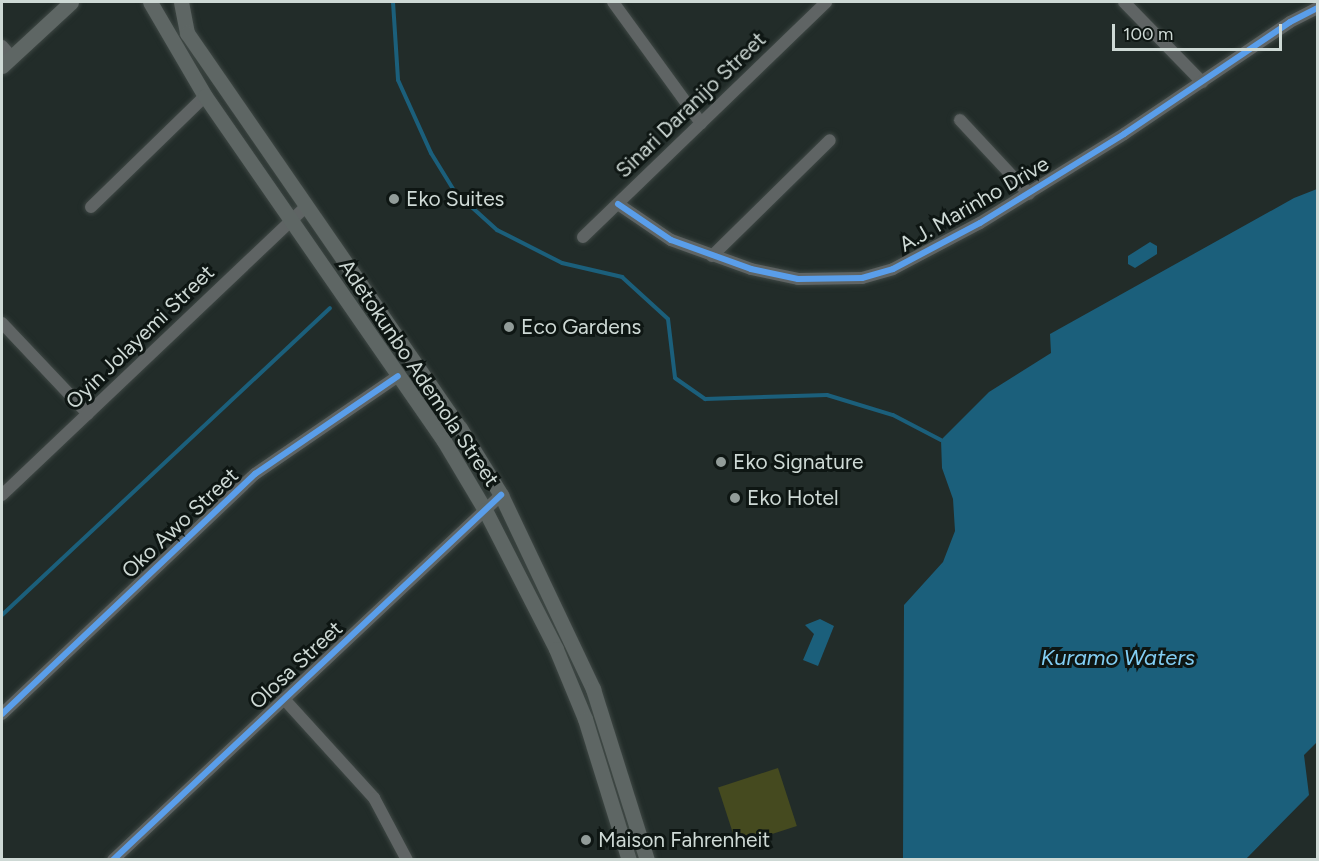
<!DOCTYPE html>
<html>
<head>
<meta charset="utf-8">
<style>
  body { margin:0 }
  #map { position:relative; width:1319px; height:861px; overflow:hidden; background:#222c29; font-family:Figtree,sans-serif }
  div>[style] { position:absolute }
  .green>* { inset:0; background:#454a1f; transform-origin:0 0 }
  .water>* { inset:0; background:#1b5f7b }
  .stream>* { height:4px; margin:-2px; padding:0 2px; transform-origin:2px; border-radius:2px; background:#1b5f7b }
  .roads { filter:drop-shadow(0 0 2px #3e4744) drop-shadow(0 0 2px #3e4744) }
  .minor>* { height:12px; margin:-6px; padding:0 6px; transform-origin:6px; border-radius:6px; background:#5f6464 }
  .major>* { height:15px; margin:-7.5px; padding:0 7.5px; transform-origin:7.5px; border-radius:7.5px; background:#5e6664 }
  .cycleway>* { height:6px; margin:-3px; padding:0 3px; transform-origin:3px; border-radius:3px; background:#5a9eea }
  .dots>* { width:16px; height:16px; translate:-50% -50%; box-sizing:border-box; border:3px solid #0e1613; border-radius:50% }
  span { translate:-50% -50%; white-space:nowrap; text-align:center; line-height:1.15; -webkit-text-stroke:6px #0e1613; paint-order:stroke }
  .street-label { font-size:21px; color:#ced9d5 }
  .poi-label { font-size:21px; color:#ced9d5 }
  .left { translate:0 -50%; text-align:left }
  .water-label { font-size:22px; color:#82cef4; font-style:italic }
  .frame { position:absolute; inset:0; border:3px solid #ced9d5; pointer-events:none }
  .scale { position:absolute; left:1112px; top:24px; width:170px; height:27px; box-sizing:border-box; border:3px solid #ced9d5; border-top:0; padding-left:8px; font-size:18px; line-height:21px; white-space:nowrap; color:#ced9d5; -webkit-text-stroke:4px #0e1613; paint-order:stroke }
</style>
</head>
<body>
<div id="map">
  <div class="green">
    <div style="left:778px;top:768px;width:61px;height:63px;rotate:72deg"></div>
  </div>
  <div class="water">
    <div style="clip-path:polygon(1317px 189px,1318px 741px,1304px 755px,1309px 795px,1246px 859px,903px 859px,904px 605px,943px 562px,955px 531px,953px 499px,942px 468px,941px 440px,989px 392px,1051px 353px,1050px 334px,1294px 198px)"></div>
    <div style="clip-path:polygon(1150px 242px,1157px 246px,1157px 254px,1135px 268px,1128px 264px,1128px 256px)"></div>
    <div style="clip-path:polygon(820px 619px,834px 626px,818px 666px,803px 660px,814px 634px,805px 625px)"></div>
  </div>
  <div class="stream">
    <div style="left:393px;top:2px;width:78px;rotate:86.3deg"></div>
    <div style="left:398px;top:80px;width:80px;rotate:65.7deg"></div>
    <div style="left:431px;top:153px;width:46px;rotate:58.4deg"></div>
    <div style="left:455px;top:192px;width:57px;rotate:42.1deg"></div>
    <div style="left:497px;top:230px;width:73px;rotate:26.9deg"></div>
    <div style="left:562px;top:263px;width:62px;rotate:13.1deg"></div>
    <div style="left:622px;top:277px;width:62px;rotate:42.4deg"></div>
    <div style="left:668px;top:319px;width:59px;rotate:83.2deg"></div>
    <div style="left:675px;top:378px;width:37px;rotate:35deg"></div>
    <div style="left:705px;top:399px;width:122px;rotate:-1.9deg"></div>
    <div style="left:827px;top:395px;width:69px;rotate:16.9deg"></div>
    <div style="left:893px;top:415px;width:54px;rotate:27.5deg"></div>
    <div style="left:2px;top:615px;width:449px;rotate:-43.1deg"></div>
  </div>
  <div class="roads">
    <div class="minor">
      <div style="left:613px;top:2px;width:150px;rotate:54deg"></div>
      <div style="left:1124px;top:2px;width:112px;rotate:45.7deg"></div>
      <div style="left:2px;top:46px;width:15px;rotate:48deg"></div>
      <div style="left:960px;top:120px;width:101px;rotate:47deg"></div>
      <div style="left:618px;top:204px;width:64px;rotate:34.2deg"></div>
      <div style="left:671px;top:240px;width:85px;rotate:19.9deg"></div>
      <div style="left:751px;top:269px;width:48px;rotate:12deg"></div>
      <div style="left:798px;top:279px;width:64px;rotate:-0.9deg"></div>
      <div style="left:862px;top:278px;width:32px;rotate:-16deg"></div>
      <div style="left:893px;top:269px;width:98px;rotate:-27.9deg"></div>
      <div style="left:980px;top:223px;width:169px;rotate:-31.7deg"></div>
      <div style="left:1124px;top:134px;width:200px;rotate:-34deg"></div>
      <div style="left:1290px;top:22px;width:31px;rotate:-27deg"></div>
      <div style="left:91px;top:207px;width:159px;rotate:-44.2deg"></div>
      <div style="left:583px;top:237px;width:338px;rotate:-44deg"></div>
      <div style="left:712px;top:256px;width:165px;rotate:-44.5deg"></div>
      <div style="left:2px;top:323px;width:125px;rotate:46.6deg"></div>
      <div style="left:2px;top:495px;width:419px;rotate:-43.5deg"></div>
      <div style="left:284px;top:699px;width:134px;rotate:47.7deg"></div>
      <div style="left:374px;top:798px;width:70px;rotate:62deg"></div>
      <div style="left:2px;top:714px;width:349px;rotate:-43.5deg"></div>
      <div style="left:255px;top:474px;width:173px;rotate:-34.4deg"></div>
      <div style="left:113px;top:860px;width:533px;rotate:-43.25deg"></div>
    </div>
    <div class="major">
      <div style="left:150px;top:2px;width:109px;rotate:59.7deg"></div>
      <div style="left:205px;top:96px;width:420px;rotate:55.3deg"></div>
      <div style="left:444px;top:441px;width:80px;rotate:59.3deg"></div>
      <div style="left:485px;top:510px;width:156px;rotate:62.9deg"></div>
      <div style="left:556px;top:649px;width:76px;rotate:67.5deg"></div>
      <div style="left:585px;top:719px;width:148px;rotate:72.7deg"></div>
      <div style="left:181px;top:2px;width:32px;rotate:79deg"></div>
      <div style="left:187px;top:33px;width:480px;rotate:55.4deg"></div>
      <div style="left:460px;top:428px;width:79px;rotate:58.5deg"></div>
      <div style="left:501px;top:495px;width:215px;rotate:64.6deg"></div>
      <div style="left:593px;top:689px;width:179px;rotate:72.5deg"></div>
      <div style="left:2px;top:66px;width:94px;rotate:-42.8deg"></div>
    </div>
  </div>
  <div class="cycleway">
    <div style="left:618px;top:204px;width:64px;rotate:34.2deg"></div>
    <div style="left:671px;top:240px;width:85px;rotate:19.9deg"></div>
    <div style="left:751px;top:269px;width:48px;rotate:12deg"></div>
    <div style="left:798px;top:279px;width:64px;rotate:-0.9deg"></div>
    <div style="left:862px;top:278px;width:32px;rotate:-16deg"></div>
    <div style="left:893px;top:269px;width:98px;rotate:-27.9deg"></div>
    <div style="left:980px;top:223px;width:169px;rotate:-31.7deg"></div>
    <div style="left:1124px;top:134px;width:200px;rotate:-34deg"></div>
    <div style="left:1290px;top:22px;width:31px;rotate:-27deg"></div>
    <div style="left:2px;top:714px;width:349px;rotate:-43.5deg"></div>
    <div style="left:255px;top:474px;width:173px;rotate:-34.4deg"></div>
    <div style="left:113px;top:860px;width:533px;rotate:-43.25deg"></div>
  </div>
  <div class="dots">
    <div style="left:394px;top:199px;background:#929c99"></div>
    <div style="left:509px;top:327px;background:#929c99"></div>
    <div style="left:721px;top:462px;background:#929c99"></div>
    <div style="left:735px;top:498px;background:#929c99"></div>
    <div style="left:586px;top:840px;background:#929c99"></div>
  </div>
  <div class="street-label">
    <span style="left:691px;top:105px;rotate:-44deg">Sinari Daranijo Street</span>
    <span style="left:974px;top:204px;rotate:-30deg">A.J. Marinho Drive</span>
    <span style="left:140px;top:337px;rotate:-44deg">Oyin Jolayemi Street</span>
    <span style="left:419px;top:373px;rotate:56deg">Adetokunbo Ademola Street</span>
    <span style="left:180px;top:523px;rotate:-43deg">Oko Awo Street</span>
    <span style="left:296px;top:665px;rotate:-43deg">Olosa Street</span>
  </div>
  <div class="poi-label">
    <span class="left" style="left:406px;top:199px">Eko Suites</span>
    <span class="left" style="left:521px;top:327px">Eco Gardens</span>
    <span class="left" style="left:733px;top:462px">Eko Signature</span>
    <span class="left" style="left:747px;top:498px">Eko Hotel</span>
    <span class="left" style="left:598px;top:840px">Maison Fahrenheit</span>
  </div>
  <div class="water-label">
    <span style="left:1118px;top:658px">Kuramo Waters</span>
  </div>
  <div class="frame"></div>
  <div class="scale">100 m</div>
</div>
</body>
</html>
